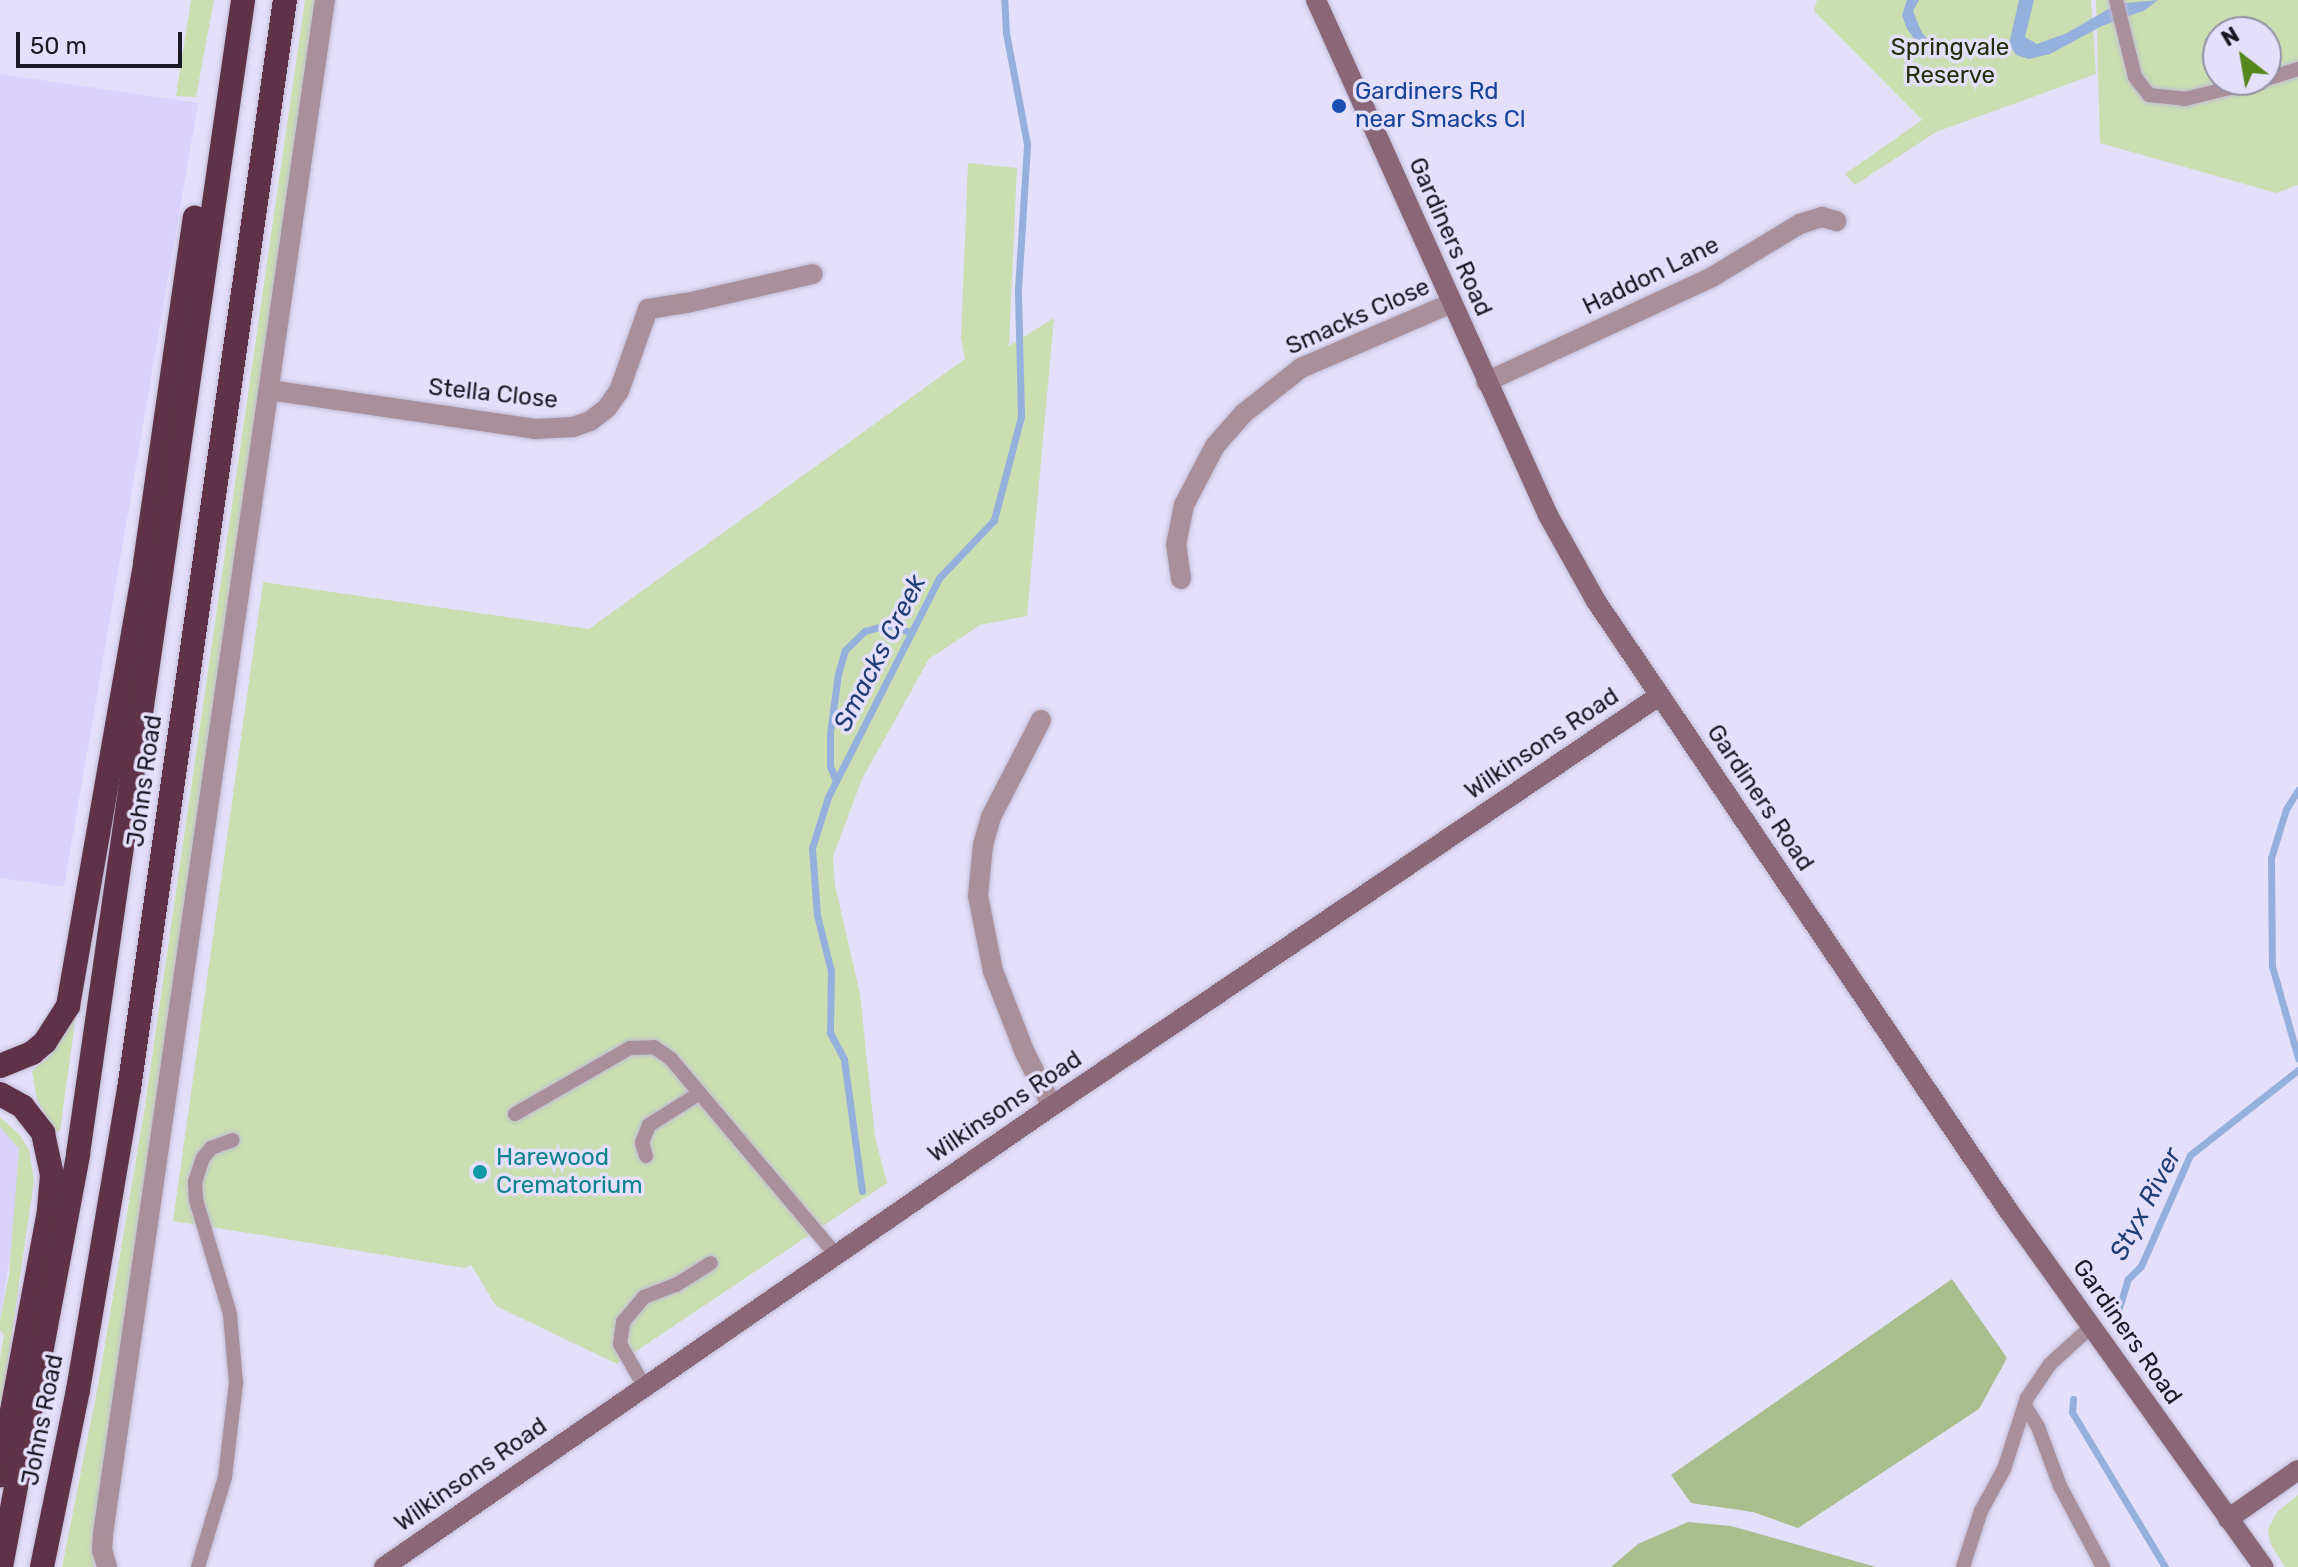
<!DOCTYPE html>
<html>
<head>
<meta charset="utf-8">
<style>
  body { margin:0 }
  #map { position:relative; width:2298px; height:1567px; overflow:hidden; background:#e4dffb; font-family:Rubik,sans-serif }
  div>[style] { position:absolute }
  .built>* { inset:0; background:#dad2fc }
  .green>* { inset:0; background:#cbdeb1 }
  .forest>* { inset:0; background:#a9be8c }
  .water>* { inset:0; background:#95b0dd }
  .stream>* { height:7px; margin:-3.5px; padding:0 3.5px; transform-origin:3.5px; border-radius:3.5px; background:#95b0dd }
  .roads { filter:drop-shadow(0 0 2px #c0bbd4) drop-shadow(0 0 2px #c0bbd4) }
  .lane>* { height:14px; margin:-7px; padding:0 7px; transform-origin:7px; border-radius:7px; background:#a88f99 }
  .street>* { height:20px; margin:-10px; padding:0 10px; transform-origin:10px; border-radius:10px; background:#a88f99 }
  .secondary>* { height:20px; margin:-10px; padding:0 10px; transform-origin:10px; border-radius:10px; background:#896776 }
  .highway>* { height:24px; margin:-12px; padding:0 12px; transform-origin:12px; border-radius:12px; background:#5f3247 }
  .dots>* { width:22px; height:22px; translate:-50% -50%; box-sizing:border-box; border:4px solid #e4dffb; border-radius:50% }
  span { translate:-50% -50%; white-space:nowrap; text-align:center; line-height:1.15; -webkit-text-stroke:7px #e4dffb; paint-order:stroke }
  .park-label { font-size:24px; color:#222f09 }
  .transit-label { font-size:24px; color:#164399 }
  .left { translate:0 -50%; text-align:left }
  .street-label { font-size:24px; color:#1b1925 }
  .culture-label { font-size:24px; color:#0d838f }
  .water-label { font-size:26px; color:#1f3e75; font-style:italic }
  .north { position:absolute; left:2202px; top:16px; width:80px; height:80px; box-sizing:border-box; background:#e4dffb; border:2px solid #9490a5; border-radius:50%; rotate:329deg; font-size:22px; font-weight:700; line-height:32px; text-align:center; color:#1b1925 }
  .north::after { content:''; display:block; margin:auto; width:28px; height:36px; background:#54861b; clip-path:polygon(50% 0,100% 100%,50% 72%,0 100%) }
  .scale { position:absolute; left:16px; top:32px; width:166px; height:36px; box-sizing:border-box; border:4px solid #1b1925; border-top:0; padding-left:10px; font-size:24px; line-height:28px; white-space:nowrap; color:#1b1925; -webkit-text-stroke:6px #e4dffb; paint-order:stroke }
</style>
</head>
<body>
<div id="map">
  <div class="built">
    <div style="clip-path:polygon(0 74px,198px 103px,64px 887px,0 878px)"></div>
    <div style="clip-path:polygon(0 1127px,15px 1140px,25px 1160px,0 1320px)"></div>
  </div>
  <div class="green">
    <div style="clip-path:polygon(191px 0,214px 0,196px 97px,176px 96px)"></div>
    <div style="clip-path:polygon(305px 0,317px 0,94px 1546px,94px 1567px,62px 1567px,98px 1386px,145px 1106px)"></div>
    <div style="clip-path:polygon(1817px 0,2091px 0,2096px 74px,1936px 132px,1855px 185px,1845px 174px,1922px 120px,1814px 11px)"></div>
    <div style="clip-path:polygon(evenodd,2096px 0,2298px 0,2298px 185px,2276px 193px,2100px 143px,2096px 0,2218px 32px,2266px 32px,2266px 80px,2218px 80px,2218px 32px)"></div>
    <div style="clip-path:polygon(968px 163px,1017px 168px,1009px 346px,1054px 318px,1027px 616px,980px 625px,929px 659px,862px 779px,833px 856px,835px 885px,860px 994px,875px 1137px,887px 1183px,617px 1364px,496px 1306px,471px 1265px,465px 1268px,173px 1221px,263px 582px,589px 629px,965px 359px,961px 338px)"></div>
    <div style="clip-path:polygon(76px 1015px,60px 1131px,56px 1132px,37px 1100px,32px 1071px,52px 1054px)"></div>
    <div style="clip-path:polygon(0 1117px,19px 1134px,29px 1150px,34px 1181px,0 1415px,0 1358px,4px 1335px,0 1330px,0 1320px,9px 1275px,19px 1149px,0 1127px)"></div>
    <div style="clip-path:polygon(2298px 1495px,2298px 1567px,2285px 1567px,2270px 1543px,2268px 1529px,2277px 1512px)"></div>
  </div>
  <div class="forest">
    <div style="clip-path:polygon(1952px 1279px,2007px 1358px,1979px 1409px,1798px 1528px,1753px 1512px,1691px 1503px,1671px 1475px)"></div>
    <div style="clip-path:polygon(1688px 1522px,1731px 1526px,1876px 1567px,1611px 1567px,1638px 1544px)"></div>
  </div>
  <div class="water">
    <div style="clip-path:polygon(1907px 0,1919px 0,1913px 11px,1922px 33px,1931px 42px,1960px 50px,1955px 58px,1927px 55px,1918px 44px,1907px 29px,1902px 15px)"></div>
    <div style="clip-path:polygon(2019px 0,2034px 0,2025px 37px,2037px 44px,2067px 33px,2117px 4px,2158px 0,2145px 10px,2102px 26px,2050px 54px,2029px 59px,2016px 55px,2009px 44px)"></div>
  </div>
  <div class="stream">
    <div style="left:836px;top:781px;width:16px;rotate:-112deg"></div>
    <div style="left:830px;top:766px;width:33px;rotate:-90deg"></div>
    <div style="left:830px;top:733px;width:60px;rotate:-82.3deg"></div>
    <div style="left:838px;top:674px;width:25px;rotate:-74deg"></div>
    <div style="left:845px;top:650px;width:28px;rotate:-44deg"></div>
    <div style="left:865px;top:631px;width:22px;rotate:-16deg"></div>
    <div style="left:886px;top:625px;width:26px;rotate:16deg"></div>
    <div style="left:2298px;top:790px;width:22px;rotate:122deg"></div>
    <div style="left:2286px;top:809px;width:51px;rotate:107deg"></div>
    <div style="left:2271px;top:858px;width:108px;rotate:89.5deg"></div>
    <div style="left:2272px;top:966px;width:96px;rotate:74.2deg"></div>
    <div style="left:862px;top:1191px;width:133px;rotate:-97.8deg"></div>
    <div style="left:844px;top:1059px;width:30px;rotate:-118deg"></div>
    <div style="left:830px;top:1033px;width:62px;rotate:-89.1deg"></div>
    <div style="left:831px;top:971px;width:58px;rotate:-104deg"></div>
    <div style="left:817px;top:915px;width:67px;rotate:-94.3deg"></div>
    <div style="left:812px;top:848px;width:53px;rotate:-72.6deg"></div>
    <div style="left:828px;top:797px;width:246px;rotate:-63.1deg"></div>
    <div style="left:939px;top:578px;width:80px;rotate:-46.5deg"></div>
    <div style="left:994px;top:520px;width:107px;rotate:-75.4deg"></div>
    <div style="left:1021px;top:416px;width:127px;rotate:-91.4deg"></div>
    <div style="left:1018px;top:289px;width:145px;rotate:-86.4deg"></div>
    <div style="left:1027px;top:144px;width:113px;rotate:-100.7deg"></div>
    <div style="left:1006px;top:33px;width:33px;rotate:-93deg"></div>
    <div style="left:2119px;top:1308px;width:30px;rotate:-73deg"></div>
    <div style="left:2128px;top:1279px;width:18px;rotate:-45deg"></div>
    <div style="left:2141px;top:1266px;width:121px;rotate:-66.2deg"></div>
    <div style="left:2190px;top:1155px;width:137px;rotate:-38.2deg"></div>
    <div style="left:2073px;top:1399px;width:13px;rotate:94deg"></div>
    <div style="left:2072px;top:1412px;width:181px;rotate:59deg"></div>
  </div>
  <div class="roads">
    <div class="lane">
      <div style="left:2116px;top:0;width:79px;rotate:76.1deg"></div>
      <div style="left:2135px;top:77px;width:23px;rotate:52deg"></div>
      <div style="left:2149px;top:95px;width:36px;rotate:6deg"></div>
      <div style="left:2185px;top:99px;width:78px;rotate:-14deg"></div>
      <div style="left:2266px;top:79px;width:34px;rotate:-17deg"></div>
      <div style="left:515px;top:1114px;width:133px;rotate:-29.9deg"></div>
      <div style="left:630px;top:1048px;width:24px;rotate:-2deg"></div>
      <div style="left:654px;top:1047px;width:21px;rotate:35deg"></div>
      <div style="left:671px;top:1059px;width:255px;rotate:49.9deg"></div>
      <div style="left:646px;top:1156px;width:14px;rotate:-107deg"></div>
      <div style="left:642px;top:1143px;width:19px;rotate:-69deg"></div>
      <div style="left:649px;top:1125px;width:60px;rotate:-32.1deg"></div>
      <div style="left:644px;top:1386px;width:48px;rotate:-119.7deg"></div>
      <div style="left:620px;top:1344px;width:22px;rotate:-82deg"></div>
      <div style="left:623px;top:1322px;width:33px;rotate:-50deg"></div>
      <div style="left:644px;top:1297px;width:34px;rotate:-21deg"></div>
      <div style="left:676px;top:1285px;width:41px;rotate:-32.2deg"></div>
      <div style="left:2025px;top:1406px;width:25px;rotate:58deg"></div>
      <div style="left:2038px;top:1427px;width:63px;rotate:69.6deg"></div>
      <div style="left:2060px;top:1486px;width:92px;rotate:62deg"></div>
      <div style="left:198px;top:1567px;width:94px;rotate:-73.3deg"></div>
      <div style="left:225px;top:1477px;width:95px;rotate:-83.3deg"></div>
      <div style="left:236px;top:1383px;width:69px;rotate:-95deg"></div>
      <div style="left:230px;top:1314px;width:119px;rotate:-106.6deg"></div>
      <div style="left:196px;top:1200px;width:18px;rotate:-93deg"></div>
      <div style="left:195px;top:1182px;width:25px;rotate:-72deg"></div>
      <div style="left:203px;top:1158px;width:13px;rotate:-51deg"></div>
      <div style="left:211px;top:1148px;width:23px;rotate:-20deg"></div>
      <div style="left:1963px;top:1567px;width:59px;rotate:-72.2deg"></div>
      <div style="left:1981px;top:1511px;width:48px;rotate:-61.3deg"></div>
      <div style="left:2004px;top:1469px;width:75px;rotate:-72.1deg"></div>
      <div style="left:2027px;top:1398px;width:41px;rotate:-55.9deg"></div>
      <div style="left:2050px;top:1364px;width:55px;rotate:-42.1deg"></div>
    </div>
    <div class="street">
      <div style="left:1486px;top:382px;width:249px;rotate:-24.9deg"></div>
      <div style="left:1712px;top:277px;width:103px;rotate:-31.1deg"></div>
      <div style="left:1800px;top:224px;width:23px;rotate:-18deg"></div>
      <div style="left:1822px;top:217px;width:15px;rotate:16deg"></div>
      <div style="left:269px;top:390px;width:269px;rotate:8.3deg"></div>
      <div style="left:535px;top:429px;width:38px;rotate:-3deg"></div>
      <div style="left:573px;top:427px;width:18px;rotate:-19deg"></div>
      <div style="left:590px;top:421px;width:21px;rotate:-37deg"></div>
      <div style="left:607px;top:408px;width:21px;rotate:-55deg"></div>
      <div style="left:619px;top:391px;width:87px;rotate:-70.5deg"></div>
      <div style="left:648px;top:309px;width:39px;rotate:-9deg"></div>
      <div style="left:687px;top:303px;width:129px;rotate:-13deg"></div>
      <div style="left:1181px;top:579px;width:34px;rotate:-98deg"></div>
      <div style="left:1176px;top:545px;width:41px;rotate:-78.7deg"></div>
      <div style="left:1184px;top:505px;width:67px;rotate:-62.3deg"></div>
      <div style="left:1215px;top:446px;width:44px;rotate:-48.7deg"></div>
      <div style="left:1244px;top:413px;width:73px;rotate:-38.3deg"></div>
      <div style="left:1301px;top:368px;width:164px;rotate:-23.3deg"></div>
      <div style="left:1041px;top:720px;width:109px;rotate:117.3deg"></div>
      <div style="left:991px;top:817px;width:29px;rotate:106deg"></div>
      <div style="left:983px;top:845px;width:51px;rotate:95.6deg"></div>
      <div style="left:978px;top:896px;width:76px;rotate:78.7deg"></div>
      <div style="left:993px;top:971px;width:88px;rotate:68.7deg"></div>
      <div style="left:1025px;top:1053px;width:59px;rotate:63deg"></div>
      <div style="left:107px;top:1567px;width:18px;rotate:-106deg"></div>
      <div style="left:102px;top:1550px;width:16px;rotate:-86deg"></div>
      <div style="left:103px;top:1534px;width:1550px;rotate:-81.77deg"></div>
    </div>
    <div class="secondary">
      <div style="left:1316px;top:0;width:565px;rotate:65.75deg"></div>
      <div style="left:1548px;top:515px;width:98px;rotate:60.8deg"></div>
      <div style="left:1596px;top:601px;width:735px;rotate:55.92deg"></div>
      <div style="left:2008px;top:1210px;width:439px;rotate:54.4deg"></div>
      <div style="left:2228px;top:1519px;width:85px;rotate:-35deg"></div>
      <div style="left:384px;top:1567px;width:812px;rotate:-34.61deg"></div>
      <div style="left:1052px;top:1106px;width:732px;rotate:-34.04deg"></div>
    </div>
    <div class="highway">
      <div style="left:0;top:1066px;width:35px;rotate:-22deg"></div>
      <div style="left:32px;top:1053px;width:17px;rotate:-40deg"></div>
      <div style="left:45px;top:1042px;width:43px;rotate:-57.4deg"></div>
      <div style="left:68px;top:1006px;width:450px;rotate:-80.1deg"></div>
      <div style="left:145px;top:563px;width:349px;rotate:-81.8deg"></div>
      <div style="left:0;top:1094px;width:26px;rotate:29deg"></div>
      <div style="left:23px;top:1107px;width:33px;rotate:52deg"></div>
      <div style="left:43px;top:1133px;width:43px;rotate:77.9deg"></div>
      <div style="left:52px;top:1175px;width:36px;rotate:95deg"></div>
      <div style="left:49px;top:1211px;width:269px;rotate:100.5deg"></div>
      <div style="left:1px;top:1567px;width:420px;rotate:-79.4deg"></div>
      <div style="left:78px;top:1154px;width:1166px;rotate:-81.86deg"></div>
      <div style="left:42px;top:1567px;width:181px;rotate:-78.5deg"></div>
      <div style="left:78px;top:1390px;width:305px;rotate:-80.4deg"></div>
      <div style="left:129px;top:1089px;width:1100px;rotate:-81.85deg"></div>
    </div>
  </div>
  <div class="dots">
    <div style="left:1339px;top:106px;background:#1a4fb4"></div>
    <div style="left:480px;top:1172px;background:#0f9aa8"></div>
  </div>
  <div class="park-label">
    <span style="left:1950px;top:62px">Springvale<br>Reserve</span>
  </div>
  <div class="transit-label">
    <span class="left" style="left:1355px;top:106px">Gardiners Rd<br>near Smacks Cl</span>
  </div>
  <div class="street-label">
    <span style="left:1450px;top:237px;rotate:66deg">Gardiners Road</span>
    <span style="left:1651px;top:276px;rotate:-26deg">Haddon Lane</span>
    <span style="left:1358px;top:317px;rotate:-24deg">Smacks Close</span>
    <span style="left:493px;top:394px;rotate:6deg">Stella Close</span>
    <span style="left:1542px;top:744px;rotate:-34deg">Wilkinsons Road</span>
    <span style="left:145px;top:781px;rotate:-82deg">Johns Road</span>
    <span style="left:1760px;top:798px;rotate:56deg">Gardiners Road</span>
    <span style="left:1005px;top:1107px;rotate:-34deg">Wilkinsons Road</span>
    <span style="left:2127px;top:1332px;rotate:55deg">Gardiners Road</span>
    <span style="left:43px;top:1420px;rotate:-79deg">Johns Road</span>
    <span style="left:471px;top:1475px;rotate:-35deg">Wilkinsons Road</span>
  </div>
  <div class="culture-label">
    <span class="left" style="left:496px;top:1172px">Harewood<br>Crematorium</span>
  </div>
  <div class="water-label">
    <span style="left:880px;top:653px;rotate:-63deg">Smacks Creek</span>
    <span style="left:2146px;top:1204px;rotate:-62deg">Styx River</span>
  </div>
  <div class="north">N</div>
  <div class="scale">50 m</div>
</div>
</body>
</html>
